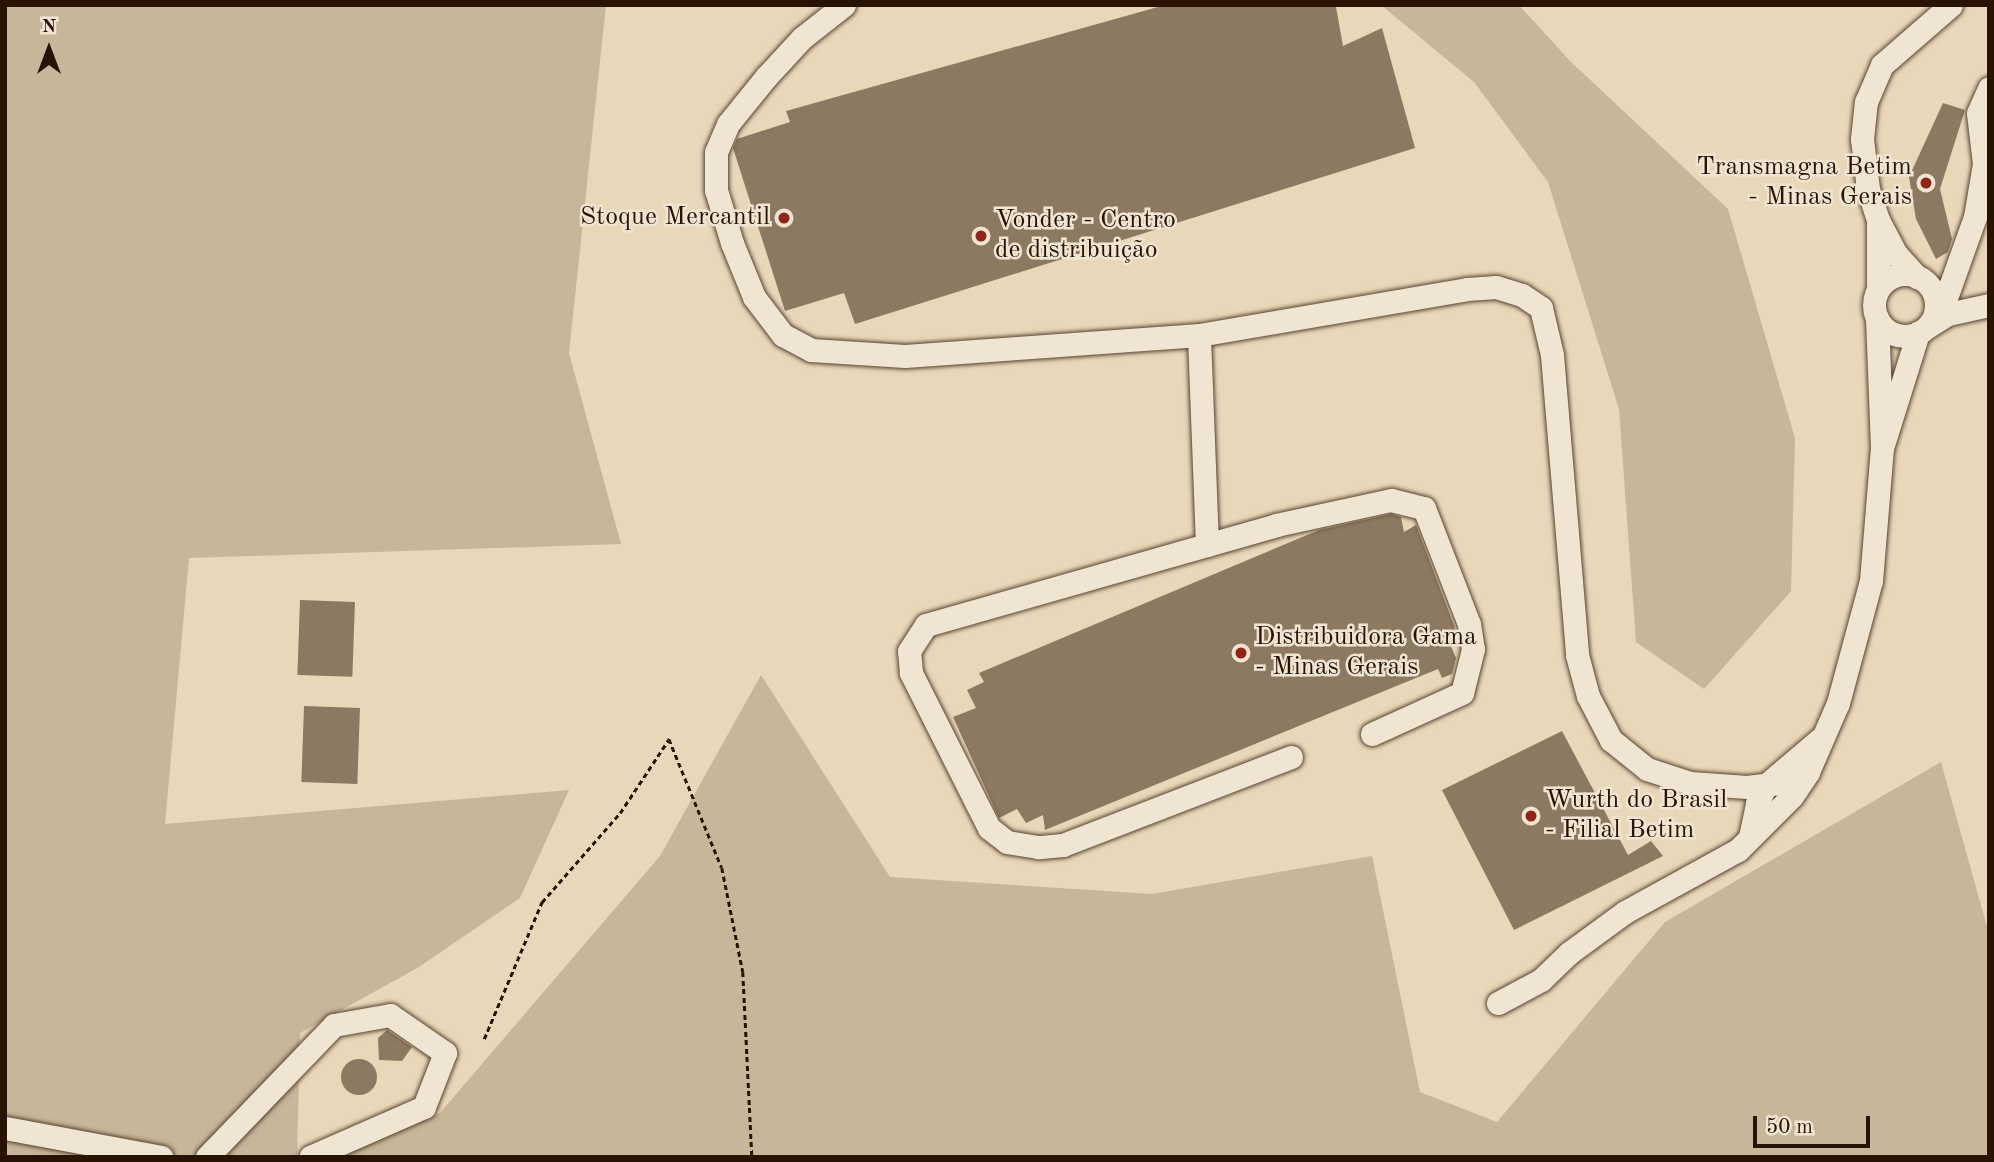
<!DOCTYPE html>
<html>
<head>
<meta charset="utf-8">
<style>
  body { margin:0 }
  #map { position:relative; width:1994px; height:1162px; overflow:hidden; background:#e8d7b9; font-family:"Old Standard TT",serif }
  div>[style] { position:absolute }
  .green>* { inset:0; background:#c7b69a }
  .building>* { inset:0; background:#8c7961; transform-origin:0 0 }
  .round { border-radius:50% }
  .path>* { height:2.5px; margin-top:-1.25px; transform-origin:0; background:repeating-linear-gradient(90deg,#281302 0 5px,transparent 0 8.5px) }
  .roads { filter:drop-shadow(0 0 2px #584430) drop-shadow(0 0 2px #584430) }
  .minor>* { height:23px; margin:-11.5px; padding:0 11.5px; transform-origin:11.5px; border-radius:11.5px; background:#f0e5d2 }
  .minor>.ring { margin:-11.5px; padding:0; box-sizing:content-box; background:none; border:23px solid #f0e5d2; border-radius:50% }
  .dots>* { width:19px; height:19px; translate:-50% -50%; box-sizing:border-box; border:4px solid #f0e5d2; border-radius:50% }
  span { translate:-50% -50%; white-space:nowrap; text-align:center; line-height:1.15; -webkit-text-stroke:5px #f0e5d2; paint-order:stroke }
  .poi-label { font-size:26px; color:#281302 }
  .right { translate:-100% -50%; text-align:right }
  .left { translate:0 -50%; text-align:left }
  .frame { position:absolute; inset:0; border:7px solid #281302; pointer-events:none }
  .north { position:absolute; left:14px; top:14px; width:70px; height:70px; -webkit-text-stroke:5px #f0e5d2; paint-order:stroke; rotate:0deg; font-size:19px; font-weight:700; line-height:28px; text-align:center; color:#281302 }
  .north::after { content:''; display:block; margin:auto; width:24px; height:32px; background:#281302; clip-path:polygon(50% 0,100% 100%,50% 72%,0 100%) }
  .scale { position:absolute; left:1753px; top:1116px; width:117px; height:32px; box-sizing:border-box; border:4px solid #281302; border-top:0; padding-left:9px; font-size:21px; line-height:24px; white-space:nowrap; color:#281302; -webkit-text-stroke:5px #f0e5d2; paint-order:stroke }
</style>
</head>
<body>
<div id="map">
  <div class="green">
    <div style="clip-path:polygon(5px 5px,606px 5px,569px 353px,621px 544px,189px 558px,165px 824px,569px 790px,520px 898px,419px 967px,300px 1033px,297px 1157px,5px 1157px)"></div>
    <div style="clip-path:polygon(1381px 5px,1519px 5px,1570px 61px,1728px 209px,1795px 438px,1791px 591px,1704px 689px,1636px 642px,1619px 409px,1548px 182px,1474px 82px)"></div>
    <div style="clip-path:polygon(761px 675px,890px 877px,1152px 894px,1372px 856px,1420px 1092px,1497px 1122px,1665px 922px,1941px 762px,1989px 934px,1989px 1157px,339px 1157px,440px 1113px,660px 856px)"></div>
  </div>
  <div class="building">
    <div style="clip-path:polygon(1165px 5px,1336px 7px,1343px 46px,1382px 28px,1415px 148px,855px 324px,844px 293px,785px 311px,733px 148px,737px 139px,790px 122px,786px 111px)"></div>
    <div style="clip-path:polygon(1943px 103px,1965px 110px,1940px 189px,1952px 239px,1948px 252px,1936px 259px,1916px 219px,1909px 177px)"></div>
    <div style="clip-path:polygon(1391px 514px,1401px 517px,1404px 532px,1416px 525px,1455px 628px,1447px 637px,1456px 658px,1452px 674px,1442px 678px,1438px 669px,1045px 830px,1043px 815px,1026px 823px,1017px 809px,999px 818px,953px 717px,976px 708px,967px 690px,984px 682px,979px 673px,1319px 530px)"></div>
    <div style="left:300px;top:600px;width:55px;height:75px;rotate:2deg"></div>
    <div style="left:304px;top:706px;width:56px;height:76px;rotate:2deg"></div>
    <div style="clip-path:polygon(1562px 731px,1628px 855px,1651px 841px,1663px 856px,1514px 930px,1442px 790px)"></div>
    <div style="clip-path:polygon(387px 1030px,412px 1047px,402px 1061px,379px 1060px,378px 1038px)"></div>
    <div class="round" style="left:341px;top:1059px;width:36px;height:36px"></div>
  </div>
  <div class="path">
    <div style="left:484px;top:1039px;width:149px;rotate:-67.1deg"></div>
    <div style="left:542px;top:902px;width:118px;rotate:-48.8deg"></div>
    <div style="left:620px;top:813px;width:89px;rotate:-56.5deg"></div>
    <div style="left:669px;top:739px;width:139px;rotate:67.7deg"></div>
    <div style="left:722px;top:868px;width:106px;rotate:78.6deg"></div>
    <div style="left:743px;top:972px;width:185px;rotate:87.2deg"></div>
  </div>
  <div class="roads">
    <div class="minor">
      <div style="left:844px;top:5px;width:53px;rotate:141.8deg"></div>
      <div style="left:802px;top:38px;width:53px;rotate:132.7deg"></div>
      <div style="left:766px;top:77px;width:60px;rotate:129deg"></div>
      <div style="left:728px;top:124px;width:30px;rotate:113deg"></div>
      <div style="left:716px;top:152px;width:38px;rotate:90deg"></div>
      <div style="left:716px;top:190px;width:55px;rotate:73.2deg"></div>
      <div style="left:732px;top:243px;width:58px;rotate:67.8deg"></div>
      <div style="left:754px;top:297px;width:48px;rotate:52.7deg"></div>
      <div style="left:783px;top:335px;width:32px;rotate:28deg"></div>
      <div style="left:811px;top:350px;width:94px;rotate:3.7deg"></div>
      <div style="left:905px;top:356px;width:295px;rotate:-4.1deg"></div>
      <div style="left:1878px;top:220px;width:33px;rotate:-108deg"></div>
      <div style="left:1868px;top:189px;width:50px;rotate:-96.8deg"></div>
      <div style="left:1862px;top:139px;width:37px;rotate:-84deg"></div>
      <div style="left:1866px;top:102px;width:40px;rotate:-66.6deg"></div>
      <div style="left:1882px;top:65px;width:91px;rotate:-41deg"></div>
      <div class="ring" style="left:1874px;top:274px;width:39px;height:39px"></div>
      <div style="left:1878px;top:289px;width:69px;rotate:-90deg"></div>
      <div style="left:1878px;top:220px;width:40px;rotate:62deg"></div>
      <div style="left:1897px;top:255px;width:30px;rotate:48deg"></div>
      <div style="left:1947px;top:295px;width:83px;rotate:-70.3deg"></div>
      <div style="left:1975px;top:217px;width:54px;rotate:-80.4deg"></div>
      <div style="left:1984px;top:164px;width:51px;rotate:-96.7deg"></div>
      <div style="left:1978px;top:113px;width:27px;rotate:-66deg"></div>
      <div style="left:1877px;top:318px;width:130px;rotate:87.8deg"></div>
      <div style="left:1882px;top:448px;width:121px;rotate:-72.6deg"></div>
      <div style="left:1927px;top:327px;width:25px;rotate:-32deg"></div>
      <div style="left:1948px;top:314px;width:42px;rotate:-12.4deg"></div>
      <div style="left:1207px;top:545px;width:210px;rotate:-92.2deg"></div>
      <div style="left:1199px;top:335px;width:272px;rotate:-9.7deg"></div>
      <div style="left:1467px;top:289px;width:29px;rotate:-4deg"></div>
      <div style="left:1496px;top:287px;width:27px;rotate:17deg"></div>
      <div style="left:1522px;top:295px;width:23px;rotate:34deg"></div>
      <div style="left:1541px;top:308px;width:48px;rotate:76.8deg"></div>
      <div style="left:1552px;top:355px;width:301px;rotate:85.2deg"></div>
      <div style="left:1577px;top:655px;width:42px;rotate:75deg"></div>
      <div style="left:1588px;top:696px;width:50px;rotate:62.4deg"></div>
      <div style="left:1611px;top:740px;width:46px;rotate:38.9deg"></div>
      <div style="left:1647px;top:769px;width:45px;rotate:18deg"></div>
      <div style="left:1690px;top:783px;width:57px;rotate:4deg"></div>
      <div style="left:1747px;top:787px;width:56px;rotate:-7.1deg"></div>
      <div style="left:1291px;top:757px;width:244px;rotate:158.9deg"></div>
      <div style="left:1063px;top:845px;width:25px;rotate:175deg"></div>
      <div style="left:1038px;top:847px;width:31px;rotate:-171deg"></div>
      <div style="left:1007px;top:842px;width:23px;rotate:-142deg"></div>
      <div style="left:989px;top:828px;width:174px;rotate:-116.7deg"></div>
      <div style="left:911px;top:673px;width:22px;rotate:-95deg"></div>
      <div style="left:909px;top:651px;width:31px;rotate:-57deg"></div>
      <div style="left:926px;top:625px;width:364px;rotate:-15.9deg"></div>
      <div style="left:1276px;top:525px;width:118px;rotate:-12.3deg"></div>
      <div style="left:1391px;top:500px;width:34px;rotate:14deg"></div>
      <div style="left:1424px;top:508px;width:124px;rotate:68.8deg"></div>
      <div style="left:1469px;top:624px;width:25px;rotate:81deg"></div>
      <div style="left:1473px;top:649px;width:45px;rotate:104deg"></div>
      <div style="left:1462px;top:693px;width:99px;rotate:155.5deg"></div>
      <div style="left:1750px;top:837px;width:35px;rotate:-78deg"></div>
      <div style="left:1757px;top:803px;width:20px;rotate:-63deg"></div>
      <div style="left:1766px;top:785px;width:71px;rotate:-40.4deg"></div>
      <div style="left:1498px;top:1003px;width:49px;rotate:-28.1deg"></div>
      <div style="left:1541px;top:980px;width:39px;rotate:-44deg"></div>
      <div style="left:1569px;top:953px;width:69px;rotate:-36.2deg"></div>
      <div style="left:1625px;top:912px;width:129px;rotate:-28.8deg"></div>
      <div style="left:1738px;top:850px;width:76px;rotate:-45deg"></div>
      <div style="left:1792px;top:796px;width:29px;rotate:-56deg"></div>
      <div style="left:1808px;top:772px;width:75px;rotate:-66.5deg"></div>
      <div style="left:1838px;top:703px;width:126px;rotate:-74.9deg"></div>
      <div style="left:1871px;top:581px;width:133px;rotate:-85.3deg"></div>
      <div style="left:5px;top:1128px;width:159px;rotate:10.5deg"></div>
      <div style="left:207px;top:1157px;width:183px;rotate:-46.1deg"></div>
      <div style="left:334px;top:1025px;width:57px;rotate:-10.1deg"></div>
      <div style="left:390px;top:1015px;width:67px;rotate:34.6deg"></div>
      <div style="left:445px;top:1053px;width:58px;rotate:111.3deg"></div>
      <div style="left:424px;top:1107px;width:124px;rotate:156.3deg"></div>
    </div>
  </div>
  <div class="dots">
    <div style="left:1926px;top:183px;background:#8f2418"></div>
    <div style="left:784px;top:218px;background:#8f2418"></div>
    <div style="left:981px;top:236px;background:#8f2418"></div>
    <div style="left:1241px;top:653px;background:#8f2418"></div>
    <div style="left:1531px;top:816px;background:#8f2418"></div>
  </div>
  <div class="poi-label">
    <span class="right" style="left:1912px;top:183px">Transmagna Betim<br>- Minas Gerais</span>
    <span class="right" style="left:770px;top:218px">Stoque Mercantil</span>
    <span class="left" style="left:995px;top:236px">Vonder - Centro<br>de distribuição</span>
    <span class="left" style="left:1255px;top:653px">Distribuidora Gama<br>- Minas Gerais</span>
    <span class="left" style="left:1545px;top:816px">Wurth do Brasil<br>- Filial Betim</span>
  </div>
  <div class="frame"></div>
  <div class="north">N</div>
  <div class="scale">50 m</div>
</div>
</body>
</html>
